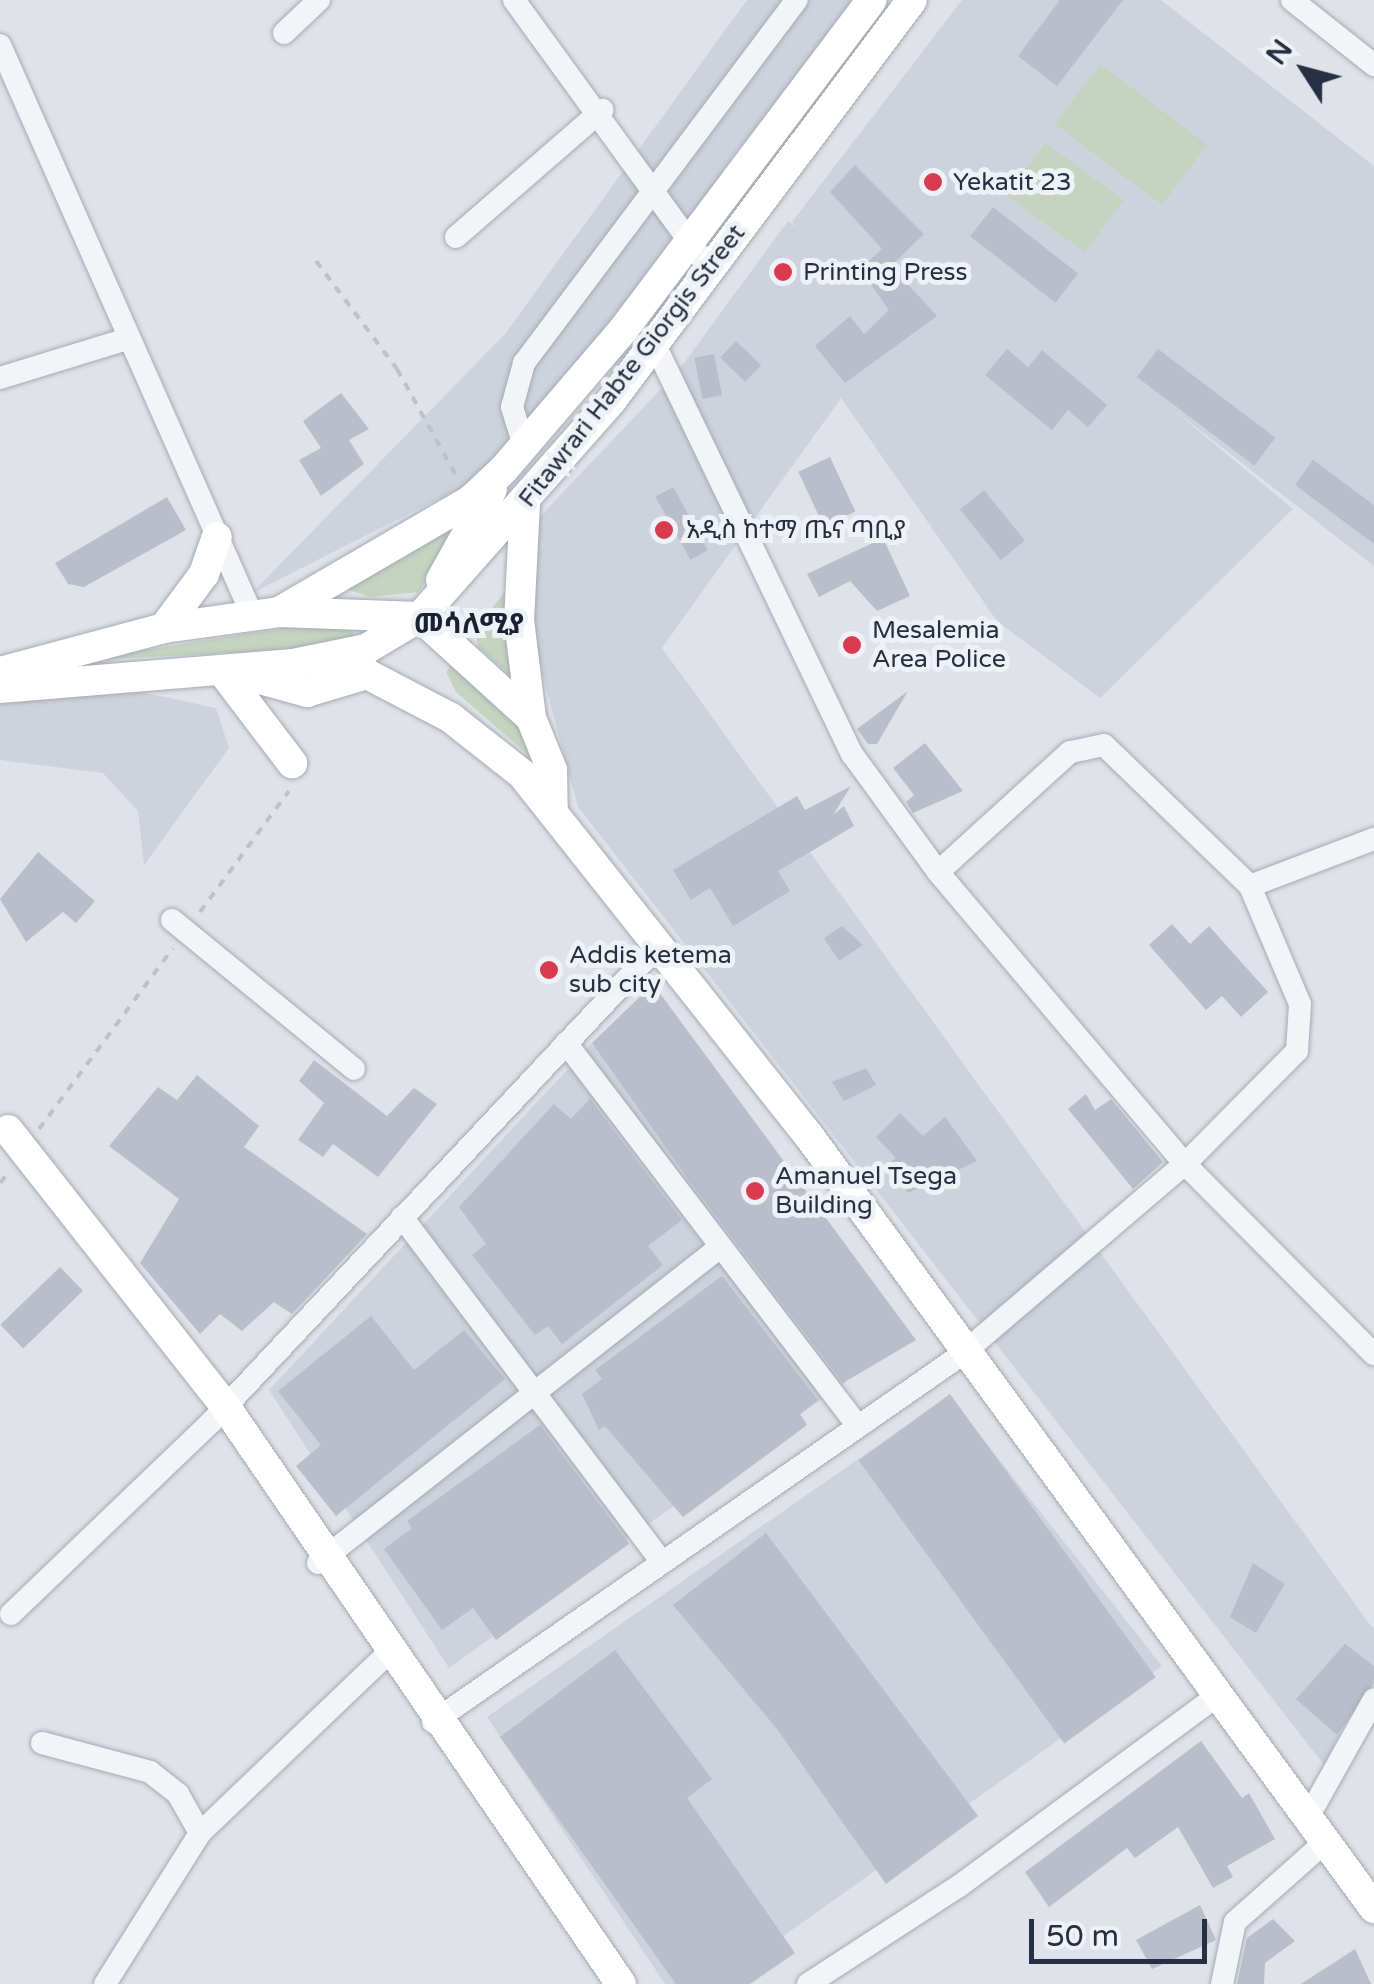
<!DOCTYPE html>
<html>
<head>
<meta charset="utf-8">
<style>
  body { margin:0 }
  #map { position:relative; width:1374px; height:1984px; overflow:hidden; background:#dfe3e9; font-family:"Varela Round","Noto Sans Ethiopic",sans-serif }
  div>[style] { position:absolute }
  .built>* { inset:0; background:#cdd2dc }
  .green>* { inset:0; background:#c4d4bf; transform-origin:0 0 }
  .building>* { inset:0; background:#b9beca; transform-origin:0 0 }
  .path>* { height:4px; margin-top:-2px; transform-origin:0; background:repeating-linear-gradient(90deg,#bdc1c8 0 8px,transparent 0 16px) }
  .roads { filter:drop-shadow(0 0 2px #a4aab4) drop-shadow(0 0 2px #a4aab4) }
  .minor>* { height:22px; margin:-11px; padding:0 11px; transform-origin:11px; border-radius:11px; background:#f2f4f7 }
  .major>* { height:30px; margin:-15px; padding:0 15px; transform-origin:15px; border-radius:15px; background:#fff }
  .dots>* { width:28px; height:28px; translate:-50% -50%; box-sizing:border-box; border:5px solid #eef2f7; border-radius:50% }
  span { translate:-50% -50%; white-space:nowrap; text-align:center; line-height:1.15; -webkit-text-stroke:10px #eef2f7; paint-order:stroke }
  .poi-label { font-size:25px; color:#263042 }
  .left { translate:0 -50%; text-align:left }
  .street-label { font-size:25px; color:#263042 }
  .neighbourhood-label { font-size:28px; color:#192132; font-weight:700 }
  .north { position:absolute; left:1254px; top:20px; width:100px; height:100px; -webkit-text-stroke:8px #eef2f7; paint-order:stroke; rotate:306deg; font-size:28px; font-weight:700; line-height:40px; text-align:center; color:#263042 }
  .north::after { content:''; display:block; margin:auto; width:35px; height:45px; background:#263042; clip-path:polygon(50% 0,100% 100%,50% 72%,0 100%) }
  .scale { position:absolute; left:1029px; top:1919px; width:178px; height:45px; box-sizing:border-box; border:5px solid #263042; border-top:0; padding-left:12px; font-size:30px; line-height:35px; white-space:nowrap; color:#263042; -webkit-text-stroke:8px #eef2f7; paint-order:stroke }
</style>
</head>
<body>
<div id="map">
  <div class="built">
    <div style="clip-path:polygon(747px 0,857px 0,730px 160px,698px 221px,480px 478px,252px 593px,505px 334px)"></div>
    <div style="clip-path:polygon(962px 0,1161px 0,1374px 166px,1374px 566px,1171px 408px,1293px 509px,1100px 698px,997px 621px,841px 398px,662px 648px,1374px 1630px,1374px 1664px,1324px 1765px,578px 807px,534px 643px,532px 525px,678px 371px,788px 221px,798px 228px,792px 222px)"></div>
    <div style="clip-path:polygon(85px 680px,216px 708px,229px 748px,144px 865px,138px 811px,103px 773px,0 760px,0 693px)"></div>
    <div style="clip-path:polygon(592px 1043px,847px 1381px,449px 1668px,269px 1390px)"></div>
    <div style="clip-path:polygon(949px 1396px,1162px 1666px,716px 1984px,665px 1984px,487px 1717px)"></div>
  </div>
  <div class="green">
    <div style="left:1100px;top:64px;width:134px;height:75px;rotate:37deg"></div>
    <div style="left:1045px;top:143px;width:97px;height:65px;rotate:36deg"></div>
    <div style="clip-path:polygon(465px 517px,419px 592px,370px 597px,341px 587px)"></div>
    <div style="clip-path:polygon(517px 577px,518px 682px,478px 647px,475px 629px)"></div>
    <div style="clip-path:polygon(324px 622px,353px 631px,355px 646px,74px 661px)"></div>
    <div style="clip-path:polygon(454px 662px,505px 697px,540px 765px,456px 692px,446px 672px)"></div>
  </div>
  <div class="building">
    <div style="clip-path:polygon(1060px 0,1123px 0,1057px 86px,1018px 56px)"></div>
    <div style="clip-path:polygon(855px 165px,924px 234px,891px 266px,937px 316px,845px 383px,815px 346px,850px 316px,864px 334px,889px 310px,860px 269px,882px 249px,830px 192px)"></div>
    <div style="left:993px;top:207px;width:108px;height:37px;rotate:38deg"></div>
    <div style="left:736px;top:341px;width:35px;height:23px;rotate:44deg"></div>
    <div style="clip-path:polygon(1007px 349px,1028px 367px,1042px 350px,1107px 405px,1088px 427px,1068px 410px,1052px 430px,985px 375px)"></div>
    <div style="left:1158px;top:349px;width:147px;height:35px;rotate:37deg"></div>
    <div style="left:714px;top:354px;width:42px;height:20px;rotate:79deg"></div>
    <div style="clip-path:polygon(341px 393px,369px 429px,349px 440px,364px 464px,321px 496px,299px 460px,321px 448px,303px 421px)"></div>
    <div style="left:830px;top:457px;width:60px;height:35px;rotate:65deg"></div>
    <div style="clip-path:polygon(1313px 460px,1374px 505px,1374px 544px,1295px 485px)"></div>
    <div style="left:673px;top:487px;width:72px;height:20px;rotate:61deg"></div>
    <div style="left:984px;top:490px;width:65px;height:31px;rotate:51deg"></div>
    <div style="clip-path:polygon(167px 497px,186px 530px,84px 587px,68px 584px,55px 563px)"></div>
    <div style="clip-path:polygon(883px 538px,910px 596px,877px 611px,850px 581px,819px 597px,807px 574px)"></div>
    <div style="clip-path:polygon(908px 691px,877px 744px,868px 744px,857px 729px)"></div>
    <div style="clip-path:polygon(925px 743px,963px 791px,913px 813px,906px 802px,914px 795px,893px 768px)"></div>
    <div style="clip-path:polygon(851px 786px,833px 815px,844px 806px,854px 826px,778px 871px,790px 891px,733px 926px,710px 888px,691px 900px,673px 870px,797px 796px,805px 810px)"></div>
    <div style="clip-path:polygon(38px 852px,95px 901px,76px 923px,63px 912px,26px 942px,0 899px)"></div>
    <div style="clip-path:polygon(1172px 924px,1190px 944px,1209px 926px,1268px 992px,1241px 1017px,1222px 996px,1206px 1010px,1149px 945px)"></div>
    <div style="clip-path:polygon(842px 926px,863px 945px,839px 961px,824px 938px)"></div>
    <div style="clip-path:polygon(653px 984px,916px 1340px,843px 1383px,691px 1183px,592px 1043px)"></div>
    <div style="clip-path:polygon(314px 1060px,387px 1116px,414px 1088px,437px 1104px,378px 1177px,333px 1144px,323px 1157px,298px 1140px,324px 1103px,299px 1081px)"></div>
    <div style="clip-path:polygon(866px 1068px,876px 1085px,844px 1101px,832px 1082px)"></div>
    <div style="clip-path:polygon(197px 1075px,259px 1126px,244px 1147px,367px 1234px,292px 1314px,274px 1302px,242px 1331px,220px 1314px,200px 1334px,140px 1263px,179px 1199px,109px 1146px,158px 1087px,177px 1100px)"></div>
    <div style="clip-path:polygon(1086px 1094px,1095px 1110px,1111px 1099px,1163px 1162px,1133px 1189px,1068px 1109px)"></div>
    <div style="clip-path:polygon(590px 1099px,682px 1220px,648px 1246px,663px 1265px,562px 1344px,548px 1326px,535px 1335px,472px 1255px,486px 1244px,459px 1207px,554px 1104px,571px 1119px)"></div>
    <div style="clip-path:polygon(900px 1113px,923px 1136px,945px 1117px,977px 1161px,908px 1193px,888px 1164px,896px 1158px,876px 1137px)"></div>
    <div style="left:60px;top:1267px;width:33px;height:83px;rotate:46deg"></div>
    <div style="clip-path:polygon(722px 1276px,818px 1400px,800px 1414px,807px 1425px,683px 1517px,605px 1426px,599px 1430px,582px 1394px,602px 1379px,595px 1370px)"></div>
    <div style="clip-path:polygon(371px 1316px,414px 1370px,464px 1330px,505px 1379px,336px 1516px,296px 1466px,321px 1445px,278px 1391px)"></div>
    <div style="left:950px;top:1394px;width:350px;height:113px;rotate:54deg"></div>
    <div style="clip-path:polygon(540px 1425px,629px 1544px,496px 1640px,473px 1608px,442px 1630px,384px 1549px,412px 1528px,407px 1521px)"></div>
    <div style="clip-path:polygon(766px 1533px,978px 1816px,886px 1884px,777px 1729px,673px 1605px)"></div>
    <div style="clip-path:polygon(1253px 1563px,1285px 1584px,1256px 1633px,1230px 1617px)"></div>
    <div style="clip-path:polygon(1345px 1644px,1374px 1666px,1374px 1683px,1337px 1735px,1296px 1699px)"></div>
    <div style="clip-path:polygon(615px 1650px,712px 1779px,687px 1798px,795px 1953px,750px 1984px,676px 1984px,500px 1737px)"></div>
    <div style="clip-path:polygon(1201px 1741px,1242px 1798px,1249px 1793px,1275px 1839px,1227px 1866px,1233px 1877px,1213px 1888px,1178px 1827px,1135px 1858px,1127px 1848px,1049px 1907px,1025px 1872px)"></div>
    <div style="clip-path:polygon(1200px 1905px,1216px 1940px,1152px 1969px,1136px 1940px)"></div>
    <div style="clip-path:polygon(1273px 1919px,1295px 1941px,1265px 1963px,1264px 1984px,1237px 1984px,1247px 1938px)"></div>
    <div style="clip-path:polygon(1355px 1949px,1371px 1984px,1301px 1984px)"></div>
  </div>
  <div class="path">
    <div style="left:316px;top:261px;width:135px;rotate:53.1deg"></div>
    <div style="left:397px;top:369px;width:126px;rotate:61deg"></div>
    <div style="left:200px;top:912px;width:150px;rotate:-53.7deg"></div>
    <div style="left:39px;top:1129px;width:225px;rotate:-53.5deg"></div>
    <div style="left:0;top:1183px;width:13px;rotate:-51deg"></div>
  </div>
  <div class="roads">
    <div class="minor">
      <div style="left:514px;top:0;width:331px;rotate:54deg"></div>
      <div style="left:1292px;top:0;width:105px;rotate:38.4deg"></div>
      <div style="left:284px;top:33px;width:48px;rotate:-43.3deg"></div>
      <div style="left:0;top:45px;width:625px;rotate:66.14deg"></div>
      <div style="left:456px;top:237px;width:194px;rotate:-41deg"></div>
      <div style="left:655px;top:345px;width:454px;rotate:64.3deg"></div>
      <div style="left:852px;top:754px;width:146px;rotate:53.9deg"></div>
      <div style="left:938px;top:872px;width:382px;rotate:49.8deg"></div>
      <div style="left:1185px;top:1164px;width:268px;rotate:45.2deg"></div>
      <div style="left:0;top:378px;width:133px;rotate:-17.1deg"></div>
      <div style="left:524px;top:446px;width:41px;rotate:-107.1deg"></div>
      <div style="left:512px;top:407px;width:46px;rotate:-74.7deg"></div>
      <div style="left:524px;top:363px;width:454px;rotate:-53.1deg"></div>
      <div style="left:1250px;top:886px;width:133px;rotate:-20.8deg"></div>
      <div style="left:172px;top:920px;width:235px;rotate:39.3deg"></div>
      <div style="left:566px;top:1043px;width:477px;rotate:52.7deg"></div>
      <div style="left:402px;top:1217px;width:432px;rotate:53deg"></div>
      <div style="left:318px;top:1563px;width:510px;rotate:-38.15deg"></div>
      <div style="left:11px;top:1614px;width:280px;rotate:-43.8deg"></div>
      <div style="left:213px;top:1420px;width:653px;rotate:-46.8deg"></div>
      <div style="left:433px;top:1722px;width:643px;rotate:-34.8deg"></div>
      <div style="left:961px;top:1355px;width:294px;rotate:-40.5deg"></div>
      <div style="left:1185px;top:1164px;width:159px;rotate:-45.3deg"></div>
      <div style="left:1297px;top:1051px;width:47px;rotate:-86.3deg"></div>
      <div style="left:1300px;top:1004px;width:128px;rotate:-113deg"></div>
      <div style="left:1250px;top:886px;width:203px;rotate:-136deg"></div>
      <div style="left:1104px;top:745px;width:35px;rotate:168deg"></div>
      <div style="left:1070px;top:752px;width:178px;rotate:137.7deg"></div>
      <div style="left:42px;top:1743px;width:112px;rotate:15deg"></div>
      <div style="left:150px;top:1772px;width:36px;rotate:38deg"></div>
      <div style="left:178px;top:1794px;width:45px;rotate:60.6deg"></div>
      <div style="left:1307px;top:1819px;width:137px;rotate:-60.8deg"></div>
      <div style="left:105px;top:1984px;width:178px;rotate:-57.8deg"></div>
      <div style="left:200px;top:1833px;width:256px;rotate:-43.7deg"></div>
      <div style="left:808px;top:1984px;width:180px;rotate:-33deg"></div>
      <div style="left:959px;top:1886px;width:323px;rotate:-36.4deg"></div>
      <div style="left:1222px;top:1984px;width:63px;rotate:-78.2deg"></div>
      <div style="left:1235px;top:1922px;width:119px;rotate:-41.6deg"></div>
    </div>
    <div class="major">
      <div style="left:525px;top:503px;width:117px;rotate:92.9deg"></div>
      <div style="left:519px;top:620px;width:99px;rotate:83deg"></div>
      <div style="left:441px;top:580px;width:104px;rotate:-60.7deg"></div>
      <div style="left:279px;top:612px;width:221px;rotate:-30.2deg"></div>
      <div style="left:470px;top:501px;width:45px;rotate:-43.2deg"></div>
      <div style="left:503px;top:470px;width:184px;rotate:-49.4deg"></div>
      <div style="left:623px;top:330px;width:413px;rotate:-53deg"></div>
      <div style="left:164px;top:628px;width:67px;rotate:-53.5deg"></div>
      <div style="left:204px;top:574px;width:39px;rotate:-71deg"></div>
      <div style="left:0;top:672px;width:170px;rotate:-15deg"></div>
      <div style="left:164px;top:628px;width:116px;rotate:-7.9deg"></div>
      <div style="left:279px;top:612px;width:141px;rotate:2deg"></div>
      <div style="left:420px;top:617px;width:150px;rotate:42.3deg"></div>
      <div style="left:531px;top:718px;width:56px;rotate:68deg"></div>
      <div style="left:552px;top:770px;width:39px;rotate:89deg"></div>
      <div style="left:238px;top:673px;width:72px;rotate:15.4deg"></div>
      <div style="left:307px;top:692px;width:63px;rotate:-16.7deg"></div>
      <div style="left:367px;top:674px;width:95px;rotate:27.6deg"></div>
      <div style="left:451px;top:718px;width:90px;rotate:38.3deg"></div>
      <div style="left:522px;top:774px;width:462px;rotate:51.6deg"></div>
      <div style="left:809px;top:1136px;width:957px;rotate:53.8deg"></div>
      <div style="left:225px;top:675px;width:111px;rotate:52.7deg"></div>
      <div style="left:0;top:688px;width:294px;rotate:-4.7deg"></div>
      <div style="left:293px;top:664px;width:75px;rotate:-11.6deg"></div>
      <div style="left:366px;top:649px;width:63px;rotate:-30.7deg"></div>
      <div style="left:420px;top:617px;width:288px;rotate:-48.5deg"></div>
      <div style="left:611px;top:401px;width:501px;rotate:-53.11deg"></div>
      <div style="left:8px;top:1130px;width:347px;rotate:51.8deg"></div>
      <div style="left:223px;top:1403px;width:704px;rotate:55.59deg"></div>
    </div>
  </div>
  <div class="dots">
    <div style="left:933px;top:182px;background:#d93a4d"></div>
    <div style="left:783px;top:272px;background:#d93a4d"></div>
    <div style="left:664px;top:530px;background:#d93a4d"></div>
    <div style="left:852px;top:645px;background:#d93a4d"></div>
    <div style="left:549px;top:970px;background:#d93a4d"></div>
    <div style="left:755px;top:1191px;background:#d93a4d"></div>
  </div>
  <div class="poi-label">
    <span class="left" style="left:953px;top:182px">Yekatit 23</span>
    <span class="left" style="left:803px;top:272px">Printing Press</span>
    <span class="left" style="left:686px;top:530px">አዲስ ከተማ ጤና ጣቢያ</span>
    <span class="left" style="left:872px;top:645px">Mesalemia<br>Area Police</span>
    <span class="left" style="left:569px;top:970px">Addis ketema<br>sub city</span>
    <span class="left" style="left:775px;top:1191px">Amanuel Tsega<br>Building</span>
  </div>
  <div class="street-label">
    <span style="left:632px;top:366px;rotate:-52deg">Fitawrari Habte Giorgis Street</span>
  </div>
  <div class="neighbourhood-label">
    <span style="left:469px;top:624px">መሳለሚያ</span>
  </div>
  <div class="north">N</div>
  <div class="scale">50 m</div>
</div>
</body>
</html>
